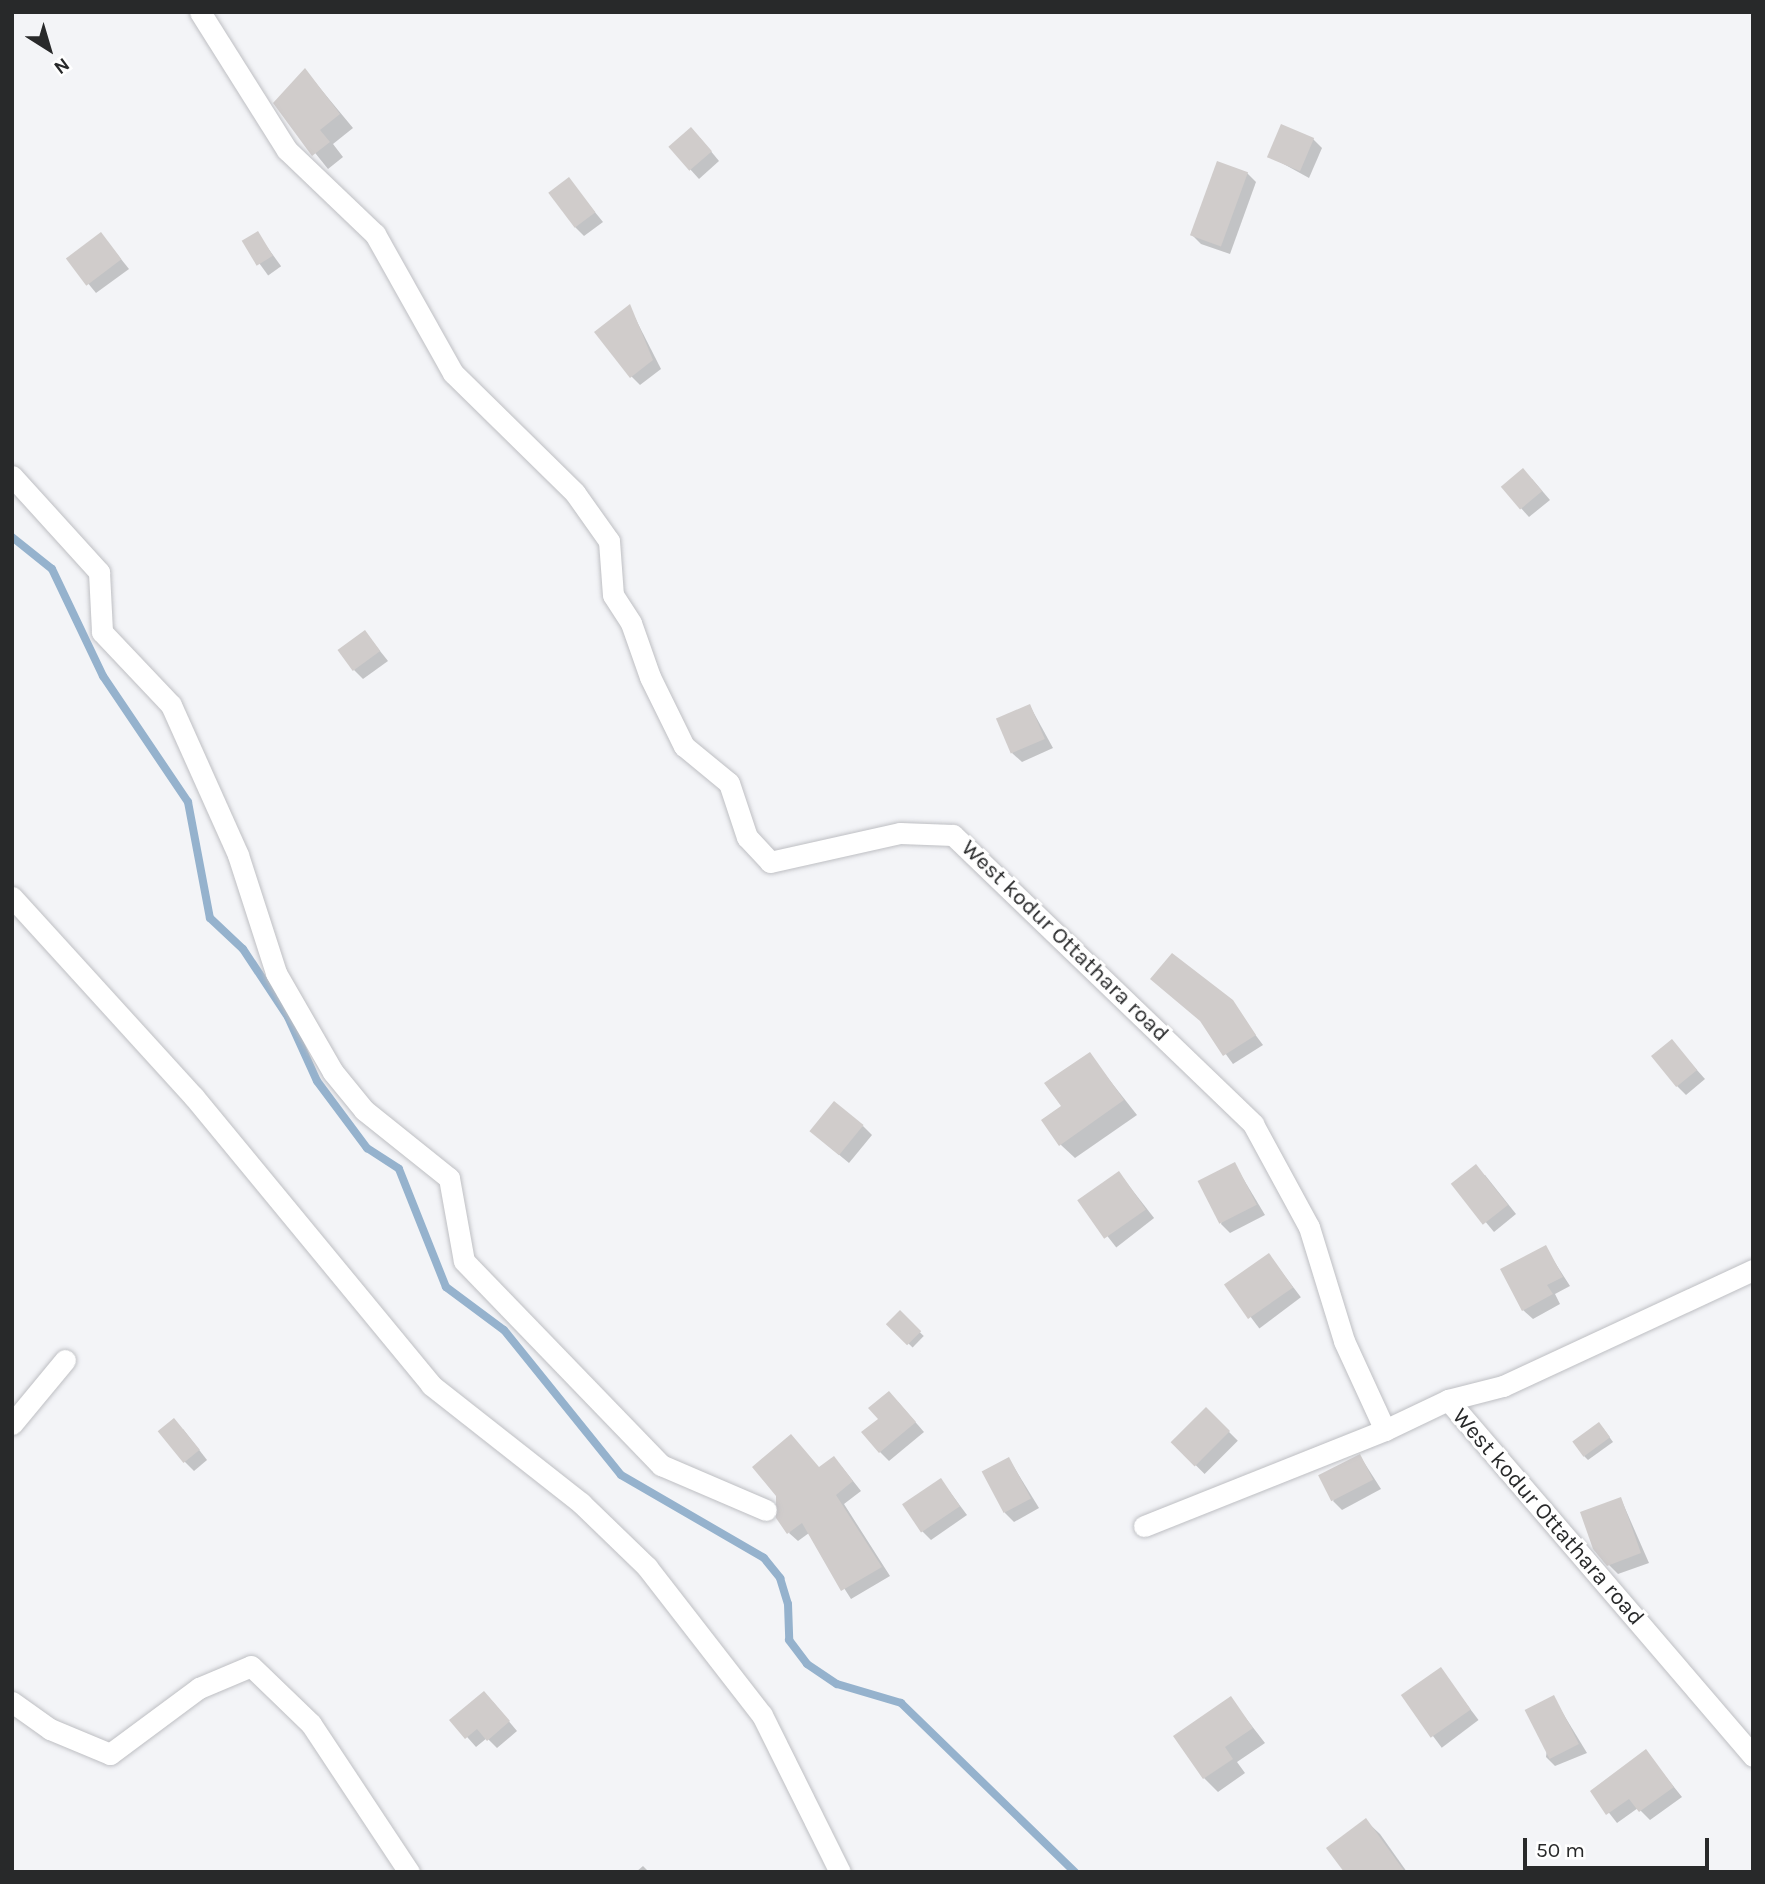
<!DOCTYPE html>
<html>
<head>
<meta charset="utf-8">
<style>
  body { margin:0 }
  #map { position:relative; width:1765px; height:1884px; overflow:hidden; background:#f3f4f7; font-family:Karla,sans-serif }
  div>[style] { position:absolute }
  .shadow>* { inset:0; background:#0003; transform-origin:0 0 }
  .stream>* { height:8px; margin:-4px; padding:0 4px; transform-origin:4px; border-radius:4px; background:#95b2cd }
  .building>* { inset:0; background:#d0cccb; transform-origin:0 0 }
  .roads { filter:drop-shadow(0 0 2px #bebfc3) drop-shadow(0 0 2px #bebfc3) }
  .street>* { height:21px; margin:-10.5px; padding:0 10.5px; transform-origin:10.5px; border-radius:10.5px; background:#fff }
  span { translate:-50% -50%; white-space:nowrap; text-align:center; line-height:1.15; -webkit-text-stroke:6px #fff; paint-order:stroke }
  .street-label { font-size:23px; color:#28292a }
  .frame { position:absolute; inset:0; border:14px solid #28292a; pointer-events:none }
  .north { position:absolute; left:14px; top:14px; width:70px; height:70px; -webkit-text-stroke:5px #fff; paint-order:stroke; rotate:143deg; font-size:19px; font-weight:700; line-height:28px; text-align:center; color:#28292a }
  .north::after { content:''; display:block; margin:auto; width:24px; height:32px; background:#28292a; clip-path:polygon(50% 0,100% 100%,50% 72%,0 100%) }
  .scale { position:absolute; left:1523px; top:1838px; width:186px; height:32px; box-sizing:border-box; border:4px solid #28292a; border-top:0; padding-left:9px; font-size:21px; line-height:24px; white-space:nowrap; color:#28292a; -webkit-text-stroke:5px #fff; paint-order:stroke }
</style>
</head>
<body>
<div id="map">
  <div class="shadow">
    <div style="clip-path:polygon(305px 70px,353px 128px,333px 144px,343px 157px,328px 169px,275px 103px)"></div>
    <div style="clip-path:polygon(700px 138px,719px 161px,699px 179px,670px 147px)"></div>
    <div style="clip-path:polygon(1313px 139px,1322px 148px,1309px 178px,1269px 156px)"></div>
    <div style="clip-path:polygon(1247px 173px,1256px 182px,1230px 254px,1201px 244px,1192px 235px)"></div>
    <div style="clip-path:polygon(568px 179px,603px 222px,584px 236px,575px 227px)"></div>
    <div style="left:257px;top:233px;width:41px;height:16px;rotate:54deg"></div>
    <div style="clip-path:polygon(109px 244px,129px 269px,96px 293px,68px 259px)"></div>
    <div style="clip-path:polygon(629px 306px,661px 369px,640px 385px,631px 376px)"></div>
    <div style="clip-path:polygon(1532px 479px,1550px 500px,1529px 517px,1502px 487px)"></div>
    <div style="clip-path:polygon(365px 632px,388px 661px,363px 679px,354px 670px)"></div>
    <div style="clip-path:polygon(1030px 706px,1053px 748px,1022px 762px,1012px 753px)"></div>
    <div style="clip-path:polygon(1239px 1013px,1263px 1045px,1233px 1064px,1203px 1023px)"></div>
    <div style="clip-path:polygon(1680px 1051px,1705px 1079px,1686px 1095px,1677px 1086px)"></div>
    <div style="clip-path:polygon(1089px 1054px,1137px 1115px,1075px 1158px,1061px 1145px,1063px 1107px)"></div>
    <div style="clip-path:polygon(863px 1126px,872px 1135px,849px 1163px,820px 1139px)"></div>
    <div style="clip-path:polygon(1235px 1165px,1265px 1215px,1230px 1233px,1221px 1224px)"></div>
    <div style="left:1119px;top:1173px;width:57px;height:48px;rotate:52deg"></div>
    <div style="clip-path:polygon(1485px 1175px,1516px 1214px,1494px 1232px,1454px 1184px)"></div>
    <div style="clip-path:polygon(1545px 1247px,1570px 1286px,1555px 1294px,1560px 1304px,1533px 1319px,1523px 1310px)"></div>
    <div style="left:1269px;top:1255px;width:53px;height:52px;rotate:53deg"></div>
    <div style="left:900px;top:1313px;width:33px;height:16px;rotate:44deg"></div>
    <div style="clip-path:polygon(898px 1402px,924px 1432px,889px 1461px,880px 1452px,880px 1419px)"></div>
    <div style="left:1206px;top:1409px;width:45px;height:47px;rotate:45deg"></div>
    <div style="clip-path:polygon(1603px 1428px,1613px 1442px,1588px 1460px,1584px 1456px)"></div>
    <div style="clip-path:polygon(183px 1429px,207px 1460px,194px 1471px,185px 1462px)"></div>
    <div style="clip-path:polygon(1360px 1456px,1381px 1489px,1342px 1510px,1333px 1501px)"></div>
    <div style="clip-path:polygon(1009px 1459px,1039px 1508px,1014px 1522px,1005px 1513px)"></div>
    <div style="clip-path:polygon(842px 1467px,861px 1491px,844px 1504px,890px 1576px,851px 1599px,809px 1533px,798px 1541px,789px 1533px,820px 1469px)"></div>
    <div style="clip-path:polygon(941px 1480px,967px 1515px,931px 1540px,922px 1531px)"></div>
    <div style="clip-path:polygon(1621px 1499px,1649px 1563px,1618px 1574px,1608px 1564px)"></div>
    <div style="left:1440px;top:1669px;width:64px;height:46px;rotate:53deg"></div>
    <div style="clip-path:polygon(1553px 1697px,1587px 1753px,1555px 1766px,1546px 1757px)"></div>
    <div style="clip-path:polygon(1231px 1699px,1265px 1743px,1237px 1762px,1245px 1773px,1218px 1792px,1204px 1778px)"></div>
    <div style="clip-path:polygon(493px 1702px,517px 1731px,497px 1748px,487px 1738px,476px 1747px,452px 1720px)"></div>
    <div style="clip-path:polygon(1646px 1752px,1682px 1797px,1650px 1820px,1638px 1808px,1617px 1823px,1592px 1791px)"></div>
    <div style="clip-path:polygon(1366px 1821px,1380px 1834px,1407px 1872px,1347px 1872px)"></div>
    <div style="clip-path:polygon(643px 1866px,649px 1872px,636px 1872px)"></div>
  </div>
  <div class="stream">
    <div style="left:12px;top:537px;width:51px;rotate:38.7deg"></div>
    <div style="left:52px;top:569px;width:119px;rotate:64.5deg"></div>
    <div style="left:103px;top:676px;width:152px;rotate:56deg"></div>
    <div style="left:188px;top:802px;width:118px;rotate:79.3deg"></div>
    <div style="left:210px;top:918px;width:45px;rotate:43.2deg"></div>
    <div style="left:243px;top:949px;width:82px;rotate:56.5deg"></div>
    <div style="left:288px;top:1017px;width:70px;rotate:65.6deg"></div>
    <div style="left:317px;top:1081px;width:84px;rotate:53.3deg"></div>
    <div style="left:367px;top:1148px;width:38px;rotate:33deg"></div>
    <div style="left:399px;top:1169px;width:127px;rotate:68.3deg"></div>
    <div style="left:446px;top:1287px;width:72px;rotate:36.6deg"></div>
    <div style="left:504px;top:1330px;width:186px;rotate:51.1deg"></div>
    <div style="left:621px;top:1475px;width:165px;rotate:30.1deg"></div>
    <div style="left:764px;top:1558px;width:26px;rotate:51deg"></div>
    <div style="left:780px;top:1578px;width:27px;rotate:73deg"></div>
    <div style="left:788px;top:1604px;width:36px;rotate:88deg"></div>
    <div style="left:789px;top:1640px;width:30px;rotate:53deg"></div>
    <div style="left:807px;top:1664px;width:36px;rotate:34deg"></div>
    <div style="left:837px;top:1684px;width:67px;rotate:16.5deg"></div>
    <div style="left:901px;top:1703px;width:243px;rotate:44.2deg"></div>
  </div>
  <div class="building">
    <div style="clip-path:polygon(305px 68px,340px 114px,320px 130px,330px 142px,312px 156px,273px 103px)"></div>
    <div style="left:1281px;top:124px;width:36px;height:36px;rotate:23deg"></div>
    <div style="left:691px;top:127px;width:32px;height:30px;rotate:49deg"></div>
    <div style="left:1217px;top:161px;width:33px;height:79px;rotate:20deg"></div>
    <div style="left:569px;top:177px;width:44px;height:26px;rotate:53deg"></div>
    <div style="left:258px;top:231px;width:29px;height:19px;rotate:59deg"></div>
    <div style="left:101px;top:232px;width:34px;height:44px;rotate:53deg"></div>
    <div style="clip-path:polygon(630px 304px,653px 360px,630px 378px,594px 332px)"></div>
    <div style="left:1523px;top:468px;width:30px;height:29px;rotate:50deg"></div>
    <div style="left:365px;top:630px;width:26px;height:34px;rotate:54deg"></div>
    <div style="left:1030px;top:704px;width:38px;height:37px;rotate:67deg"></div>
    <div style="clip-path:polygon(1172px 953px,1233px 1000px,1256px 1035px,1223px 1056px,1200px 1021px,1150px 979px)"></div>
    <div style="left:1672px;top:1039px;width:40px;height:27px;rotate:51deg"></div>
    <div style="clip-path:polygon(1090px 1052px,1124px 1100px,1059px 1146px,1041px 1120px,1061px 1106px,1044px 1083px)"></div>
    <div style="left:834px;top:1101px;width:38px;height:39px;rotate:39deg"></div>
    <div style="left:1235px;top:1162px;width:48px;height:42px;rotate:63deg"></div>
    <div style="left:1476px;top:1164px;width:52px;height:32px;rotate:52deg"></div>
    <div style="left:1119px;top:1171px;width:47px;height:51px;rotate:55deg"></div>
    <div style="clip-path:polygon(1546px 1245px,1563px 1277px,1547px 1285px,1553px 1294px,1522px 1311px,1500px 1269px)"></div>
    <div style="left:1269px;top:1253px;width:42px;height:55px;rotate:55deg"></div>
    <div style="left:900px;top:1310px;width:30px;height:20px;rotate:45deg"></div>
    <div style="clip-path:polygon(889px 1391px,916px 1422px,879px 1453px,861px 1432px,878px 1419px,868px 1408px)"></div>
    <div style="left:1206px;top:1407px;width:34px;height:50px;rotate:45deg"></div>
    <div style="left:174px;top:1418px;width:41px;height:21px;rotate:51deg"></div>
    <div style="left:1599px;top:1422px;width:19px;height:33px;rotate:54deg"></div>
    <div style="clip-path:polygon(791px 1434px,819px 1467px,834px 1456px,853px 1481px,836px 1495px,882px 1567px,841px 1591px,802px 1523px,787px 1534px,776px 1518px,776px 1496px,752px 1467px)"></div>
    <div style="left:1360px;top:1454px;width:29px;height:47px;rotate:63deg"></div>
    <div style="left:1009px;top:1457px;width:47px;height:31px;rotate:62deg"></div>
    <div style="left:941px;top:1478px;width:34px;height:47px;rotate:56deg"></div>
    <div style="clip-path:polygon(1621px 1497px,1641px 1553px,1607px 1566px,1593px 1549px,1580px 1512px)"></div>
    <div style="left:1441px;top:1667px;width:52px;height:49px;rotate:55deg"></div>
    <div style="clip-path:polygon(484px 1691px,510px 1721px,487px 1741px,477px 1729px,465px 1739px,449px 1720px)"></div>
    <div style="left:1554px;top:1695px;width:55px;height:33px;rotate:63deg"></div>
    <div style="clip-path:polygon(1231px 1696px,1253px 1728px,1225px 1747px,1233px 1759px,1203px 1779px,1173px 1736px)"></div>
    <div style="clip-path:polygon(1646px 1749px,1674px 1787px,1639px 1812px,1629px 1799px,1606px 1815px,1590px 1791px)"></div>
    <div style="clip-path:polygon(1366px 1818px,1405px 1872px,1344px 1872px,1326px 1848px)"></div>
  </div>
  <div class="roads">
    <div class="street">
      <div style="left:200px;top:12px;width:163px;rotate:57.8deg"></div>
      <div style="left:287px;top:150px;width:122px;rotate:43.7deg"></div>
      <div style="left:375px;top:234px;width:159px;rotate:60.7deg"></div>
      <div style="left:453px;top:373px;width:171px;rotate:44.5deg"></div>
      <div style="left:575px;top:493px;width:59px;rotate:54.7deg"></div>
      <div style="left:609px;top:541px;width:54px;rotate:85.8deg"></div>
      <div style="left:613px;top:595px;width:33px;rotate:57deg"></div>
      <div style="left:631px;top:623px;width:57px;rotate:70.6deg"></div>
      <div style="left:650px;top:677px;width:77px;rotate:63.8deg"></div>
      <div style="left:684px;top:746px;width:58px;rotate:39.4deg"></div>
      <div style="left:729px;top:783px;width:57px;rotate:71.6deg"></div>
      <div style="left:747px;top:837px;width:34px;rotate:47deg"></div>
      <div style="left:770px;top:862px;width:133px;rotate:-12.6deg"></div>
      <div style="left:900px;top:833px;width:53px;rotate:2.2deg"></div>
      <div style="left:953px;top:835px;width:417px;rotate:43.9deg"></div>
      <div style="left:1253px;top:1124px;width:117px;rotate:61.5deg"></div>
      <div style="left:1309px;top:1227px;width:119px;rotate:72.9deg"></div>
      <div style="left:1344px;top:1341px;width:98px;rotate:65.3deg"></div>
      <div style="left:1385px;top:1430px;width:70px;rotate:-25.5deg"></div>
      <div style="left:1448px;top:1400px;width:57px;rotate:-14.3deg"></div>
      <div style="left:1503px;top:1386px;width:276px;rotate:-24.9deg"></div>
      <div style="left:12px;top:476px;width:130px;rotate:47.8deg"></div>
      <div style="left:99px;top:572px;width:60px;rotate:87.1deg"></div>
      <div style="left:102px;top:632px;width:100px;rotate:46.6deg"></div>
      <div style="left:171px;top:705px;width:164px;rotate:65.9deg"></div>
      <div style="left:238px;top:855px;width:124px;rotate:72.1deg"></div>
      <div style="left:276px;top:973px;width:114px;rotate:60.1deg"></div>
      <div style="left:333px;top:1072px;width:49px;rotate:50.8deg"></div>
      <div style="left:364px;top:1110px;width:109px;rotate:38.7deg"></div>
      <div style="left:449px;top:1178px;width:84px;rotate:79.8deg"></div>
      <div style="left:464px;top:1261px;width:284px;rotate:46deg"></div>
      <div style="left:661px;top:1465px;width:114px;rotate:23.2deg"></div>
      <div style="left:12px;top:897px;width:270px;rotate:47.7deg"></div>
      <div style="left:194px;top:1097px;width:373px;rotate:50.5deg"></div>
      <div style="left:431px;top:1385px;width:191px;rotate:38.2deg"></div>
      <div style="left:581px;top:1503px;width:92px;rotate:44.1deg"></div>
      <div style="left:647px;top:1567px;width:187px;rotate:52.2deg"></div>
      <div style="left:762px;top:1715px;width:175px;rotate:63.6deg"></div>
      <div style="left:1448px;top:1400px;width:469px;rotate:49.4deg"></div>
      <div style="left:12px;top:1424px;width:83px;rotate:-50.4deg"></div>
      <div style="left:1144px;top:1526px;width:259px;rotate:-21.7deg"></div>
      <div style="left:12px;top:1702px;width:47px;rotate:35.4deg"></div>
      <div style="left:50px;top:1729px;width:65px;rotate:22.6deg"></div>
      <div style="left:110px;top:1754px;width:111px;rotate:-36.6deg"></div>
      <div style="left:199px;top:1688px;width:56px;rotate:-22.9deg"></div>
      <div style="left:251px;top:1666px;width:83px;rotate:44deg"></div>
      <div style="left:311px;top:1724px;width:178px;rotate:56.5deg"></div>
    </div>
  </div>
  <div class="street-label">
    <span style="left:1065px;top:941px;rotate:44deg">West kodur Ottathara road</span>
    <span style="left:1548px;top:1517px;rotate:49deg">West kodur Ottathara road</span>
  </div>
  <div class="frame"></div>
  <div class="north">N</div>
  <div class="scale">50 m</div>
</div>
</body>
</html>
